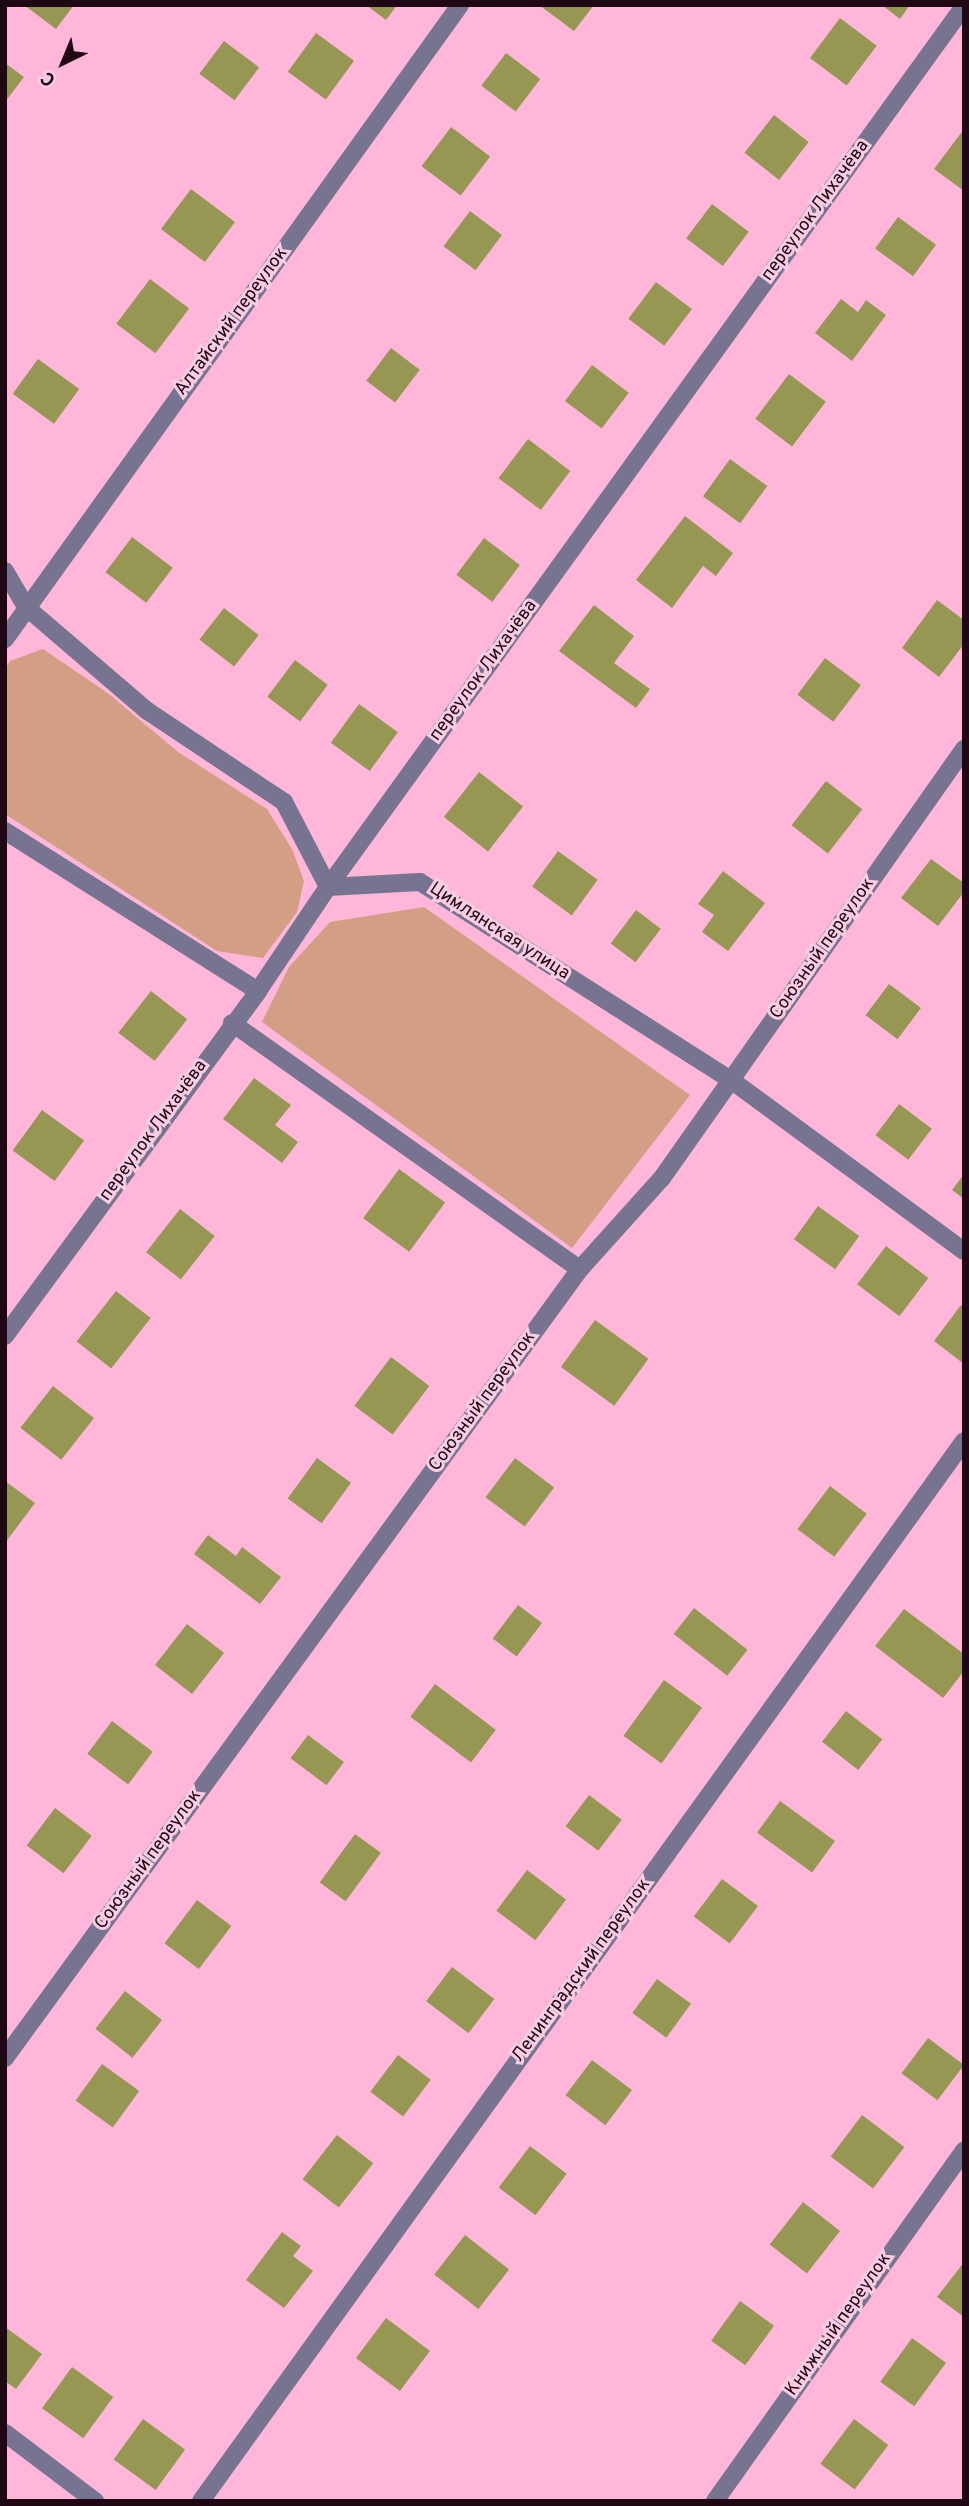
<!DOCTYPE html>
<html>
<head>
<meta charset="utf-8">
<style>
  body { margin:0 }
  #map { position:relative; width:969px; height:2506px; overflow:hidden; background:#ffb6d9; font-family:Overpass,sans-serif }
  div>[style] { position:absolute }
  .green>* { inset:0; background:#d29f84 }
  .building>* { inset:0; background:#979754; transform-origin:0 0 }
  .minor>* { height:18px; margin:-9px; padding:0 9px; transform-origin:9px; border-radius:9px; background:#767490 }
  span { translate:-50% -50%; white-space:nowrap; text-align:center; line-height:1.15; -webkit-text-stroke:6px #facde2; paint-order:stroke }
  .street-label { font-size:18px; color:#1f0714 }
  .frame { position:absolute; inset:0; border:7px solid #1f0714; pointer-events:none }
  .north { position:absolute; left:28px; top:28px; width:70px; height:70px; -webkit-text-stroke:5px #facde2; paint-order:stroke; rotate:223deg; font-size:19px; font-weight:700; line-height:28px; text-align:center; color:#1f0714 }
  .north::after { content:''; display:block; margin:auto; width:24px; height:32px; background:#1f0714; clip-path:polygon(50% 0,100% 100%,50% 72%,0 100%) }
</style>
</head>
<body>
<div id="map">
  <div class="green">
    <div style="clip-path:polygon(43px 649px,109px 694px,178px 752px,267px 809px,292px 849px,304px 881px,297px 912px,263px 958px,217px 951px,5px 814px,5px 669px,10px 661px)"></div>
    <div style="clip-path:polygon(424px 907px,690px 1095px,572px 1248px,262px 1022px,289px 967px,330px 922px)"></div>
  </div>
  <div class="building">
    <div style="clip-path:polygon(24px 5px,74px 5px,56px 29px)"></div>
    <div style="clip-path:polygon(366px 5px,397px 5px,386px 20px)"></div>
    <div style="clip-path:polygon(539px 5px,594px 5px,574px 31px)"></div>
    <div style="clip-path:polygon(882px 5px,910px 5px,900px 19px)"></div>
    <div style="left:840px;top:18px;width:46px;height:50px;rotate:37deg"></div>
    <div style="left:316px;top:33px;width:47px;height:48px;rotate:36deg"></div>
    <div style="left:224px;top:41px;width:44px;height:41px;rotate:37deg"></div>
    <div style="left:506px;top:53px;width:43px;height:41px;rotate:37deg"></div>
    <div style="clip-path:polygon(5px 63px,24px 77px,5px 102px)"></div>
    <div style="left:774px;top:115px;width:44px;height:48px;rotate:38deg"></div>
    <div style="left:451px;top:127px;width:49px;height:49px;rotate:37deg"></div>
    <div style="clip-path:polygon(964px 129px,964px 191px,934px 169px)"></div>
    <div style="left:191px;top:189px;width:55px;height:50px;rotate:37deg"></div>
    <div style="left:712px;top:204px;width:46px;height:43px;rotate:37deg"></div>
    <div style="left:470px;top:211px;width:40px;height:44px;rotate:37deg"></div>
    <div style="left:898px;top:217px;width:47px;height:39px;rotate:36deg"></div>
    <div style="left:150px;top:279px;width:49px;height:56px;rotate:37deg"></div>
    <div style="left:656px;top:282px;width:45px;height:46px;rotate:37deg"></div>
    <div style="clip-path:polygon(841px 299px,858px 312px,866px 300px,886px 315px,852px 361px,815px 333px)"></div>
    <div style="left:391px;top:348px;width:36px;height:41px;rotate:37deg"></div>
    <div style="left:38px;top:359px;width:51px;height:43px;rotate:36deg"></div>
    <div style="left:592px;top:365px;width:46px;height:45px;rotate:37deg"></div>
    <div style="left:789px;top:374px;width:46px;height:56px;rotate:37deg"></div>
    <div style="left:528px;top:439px;width:53px;height:49px;rotate:37deg"></div>
    <div style="left:730px;top:459px;width:46px;height:46px;rotate:36deg"></div>
    <div style="clip-path:polygon(685px 516px,733px 553px,716px 576px,703px 566px,672px 608px,636px 580px)"></div>
    <div style="left:132px;top:537px;width:51px;height:44px;rotate:37deg"></div>
    <div style="left:484px;top:538px;width:45px;height:46px;rotate:37deg"></div>
    <div style="clip-path:polygon(937px 600px,964px 620px,964px 644px,939px 677px,902px 648px)"></div>
    <div style="clip-path:polygon(594px 605px,634px 636px,614px 663px,650px 689px,636px 708px,559px 651px)"></div>
    <div style="left:224px;top:608px;width:44px;height:40px;rotate:38deg"></div>
    <div style="left:825px;top:658px;width:45px;height:46px;rotate:37deg"></div>
    <div style="left:295px;top:660px;width:41px;height:46px;rotate:37deg"></div>
    <div style="left:359px;top:704px;width:48px;height:48px;rotate:36deg"></div>
    <div style="left:479px;top:772px;width:56px;height:57px;rotate:38deg"></div>
    <div style="left:826px;top:781px;width:46px;height:56px;rotate:38deg"></div>
    <div style="left:558px;top:851px;width:49px;height:44px;rotate:36deg"></div>
    <div style="clip-path:polygon(931px 859px,964px 883px,964px 892px,938px 926px,901px 898px)"></div>
    <div style="clip-path:polygon(723px 871px,765px 903px,728px 951px,702px 932px,714px 915px,698px 904px)"></div>
    <div style="left:636px;top:910px;width:31px;height:42px;rotate:37deg"></div>
    <div style="left:889px;top:984px;width:40px;height:39px;rotate:37deg"></div>
    <div style="left:151px;top:991px;width:46px;height:53px;rotate:38deg"></div>
    <div style="clip-path:polygon(254px 1078px,291px 1105px,275px 1125px,298px 1142px,282px 1163px,223px 1119px)"></div>
    <div style="left:899px;top:1104px;width:41px;height:39px;rotate:37deg"></div>
    <div style="left:42px;top:1110px;width:52px;height:50px;rotate:36deg"></div>
    <div style="left:399px;top:1169px;width:57px;height:61px;rotate:36deg"></div>
    <div style="clip-path:polygon(964px 1174px,964px 1199px,952px 1190px)"></div>
    <div style="left:818px;top:1206px;width:51px;height:41px;rotate:36deg"></div>
    <div style="left:180px;top:1209px;width:44px;height:55px;rotate:38deg"></div>
    <div style="left:886px;top:1246px;width:53px;height:48px;rotate:37deg"></div>
    <div style="left:116px;top:1291px;width:44px;height:64px;rotate:38deg"></div>
    <div style="clip-path:polygon(961px 1305px,964px 1308px,964px 1364px,934px 1341px)"></div>
    <div style="left:595px;top:1320px;width:66px;height:58px;rotate:36deg"></div>
    <div style="left:391px;top:1357px;width:48px;height:61px;rotate:37deg"></div>
    <div style="left:53px;top:1386px;width:52px;height:53px;rotate:38deg"></div>
    <div style="left:317px;top:1458px;width:42px;height:50px;rotate:36deg"></div>
    <div style="left:515px;top:1458px;width:49px;height:49px;rotate:37deg"></div>
    <div style="clip-path:polygon(5px 1481px,35px 1503px,5px 1543px)"></div>
    <div style="left:830px;top:1486px;width:46px;height:54px;rotate:37deg"></div>
    <div style="clip-path:polygon(208px 1535px,236px 1556px,242px 1547px,281px 1577px,260px 1604px,194px 1554px)"></div>
    <div style="left:518px;top:1605px;width:30px;height:42px;rotate:37deg"></div>
    <div style="left:694px;top:1608px;width:68px;height:33px;rotate:38deg"></div>
    <div style="clip-path:polygon(904px 1609px,964px 1654px,964px 1671px,943px 1698px,875px 1646px)"></div>
    <div style="left:187px;top:1624px;width:47px;height:52px;rotate:38deg"></div>
    <div style="left:664px;top:1680px;width:47px;height:69px;rotate:36deg"></div>
    <div style="left:435px;top:1684px;width:76px;height:41px;rotate:37deg"></div>
    <div style="left:846px;top:1711px;width:46px;height:39px;rotate:38deg"></div>
    <div style="left:112px;top:1721px;width:51px;height:41px;rotate:37deg"></div>
    <div style="left:308px;top:1735px;width:45px;height:29px;rotate:37deg"></div>
    <div style="left:589px;top:1795px;width:41px;height:39px;rotate:37deg"></div>
    <div style="left:780px;top:1801px;width:68px;height:39px;rotate:36deg"></div>
    <div style="left:55px;top:1808px;width:46px;height:47px;rotate:37deg"></div>
    <div style="left:355px;top:1834px;width:32px;height:60px;rotate:36deg"></div>
    <div style="left:527px;top:1870px;width:49px;height:51px;rotate:37deg"></div>
    <div style="left:722px;top:1879px;width:45px;height:47px;rotate:37deg"></div>
    <div style="left:197px;top:1900px;width:43px;height:54px;rotate:37deg"></div>
    <div style="left:452px;top:1967px;width:53px;height:43px;rotate:37deg"></div>
    <div style="left:657px;top:1979px;width:42px;height:42px;rotate:36deg"></div>
    <div style="left:125px;top:1991px;width:47px;height:48px;rotate:38deg"></div>
    <div style="left:928px;top:2038px;width:45px;height:44px;rotate:37deg"></div>
    <div style="left:398px;top:2055px;width:41px;height:46px;rotate:37deg"></div>
    <div style="left:592px;top:2060px;width:50px;height:44px;rotate:37deg"></div>
    <div style="left:102px;top:2064px;width:46px;height:45px;rotate:36deg"></div>
    <div style="left:862px;top:2115px;width:53px;height:52px;rotate:37deg"></div>
    <div style="left:337px;top:2135px;width:46px;height:56px;rotate:38deg"></div>
    <div style="left:530px;top:2146px;width:46px;height:52px;rotate:37deg"></div>
    <div style="left:803px;top:2202px;width:47px;height:54px;rotate:38deg"></div>
    <div style="clip-path:polygon(282px 2232px,301px 2246px,293px 2256px,313px 2271px,284px 2308px,246px 2280px)"></div>
    <div style="left:465px;top:2235px;width:56px;height:50px;rotate:38deg"></div>
    <div style="clip-path:polygon(964px 2262px,964px 2317px,937px 2297px)"></div>
    <div style="left:740px;top:2301px;width:42px;height:49px;rotate:36deg"></div>
    <div style="left:386px;top:2318px;width:55px;height:50px;rotate:37deg"></div>
    <div style="clip-path:polygon(5px 2327px,42px 2354px,16px 2389px,5px 2381px)"></div>
    <div style="left:912px;top:2338px;width:42px;height:54px;rotate:36deg"></div>
    <div style="left:72px;top:2367px;width:51px;height:51px;rotate:36deg"></div>
    <div style="left:143px;top:2419px;width:52px;height:50px;rotate:36deg"></div>
    <div style="left:854px;top:2419px;width:43px;height:56px;rotate:37deg"></div>
  </div>
  <div class="minor">
    <div style="left:5px;top:571px;width:42px;rotate:59.7deg"></div>
    <div style="left:26px;top:607px;width:158px;rotate:40.6deg"></div>
    <div style="left:146px;top:710px;width:166px;rotate:33.7deg"></div>
    <div style="left:284px;top:802px;width:96px;rotate:62.6deg"></div>
    <div style="left:328px;top:887px;width:92px;rotate:-3.1deg"></div>
    <div style="left:420px;top:882px;width:369px;rotate:32.5deg"></div>
    <div style="left:731px;top:1080px;width:289px;rotate:36.3deg"></div>
    <div style="left:5px;top:639px;width:780px;rotate:-54.33deg"></div>
    <div style="left:5px;top:831px;width:299px;rotate:32.3deg"></div>
    <div style="left:232px;top:1023px;width:426px;rotate:35.3deg"></div>
    <div style="left:5px;top:1336px;width:428px;rotate:-53.7deg"></div>
    <div style="left:258px;top:991px;width:125px;rotate:-56.1deg"></div>
    <div style="left:328px;top:887px;width:1087px;rotate:-54.17deg"></div>
    <div style="left:5px;top:2058px;width:976px;rotate:-53.92deg"></div>
    <div style="left:580px;top:1269px;width:122px;rotate:-48deg"></div>
    <div style="left:662px;top:1178px;width:525px;rotate:-54.86deg"></div>
    <div style="left:5px;top:2433px;width:113px;rotate:37.1deg"></div>
    <div style="left:201px;top:2501px;width:1306px;rotate:-54.25deg"></div>
    <div style="left:715px;top:2501px;width:430px;rotate:-54.6deg"></div>
  </div>
  <div class="street-label">
    <span style="left:816px;top:211px;rotate:-54deg">переулок Лихачёва</span>
    <span style="left:232px;top:322px;rotate:-54deg">Алтайский переулок</span>
    <span style="left:484px;top:671px;rotate:-54deg">переулок Лихачёва</span>
    <span style="left:499px;top:932px;rotate:33deg">Цимлянская улица</span>
    <span style="left:823px;top:949px;rotate:-55deg">Союзный переулок</span>
    <span style="left:154px;top:1131px;rotate:-54deg">переулок Лихачёва</span>
    <span style="left:483px;top:1402px;rotate:-54deg">Союзный переулок</span>
    <span style="left:149px;top:1860px;rotate:-54deg">Союзный переулок</span>
    <span style="left:582px;top:1971px;rotate:-54deg">Ленинградский переулок</span>
    <span style="left:839px;top:2325px;rotate:-55deg">Книжный переулок</span>
  </div>
  <div class="frame"></div>
  <div class="north">С</div>
</div>
</body>
</html>
